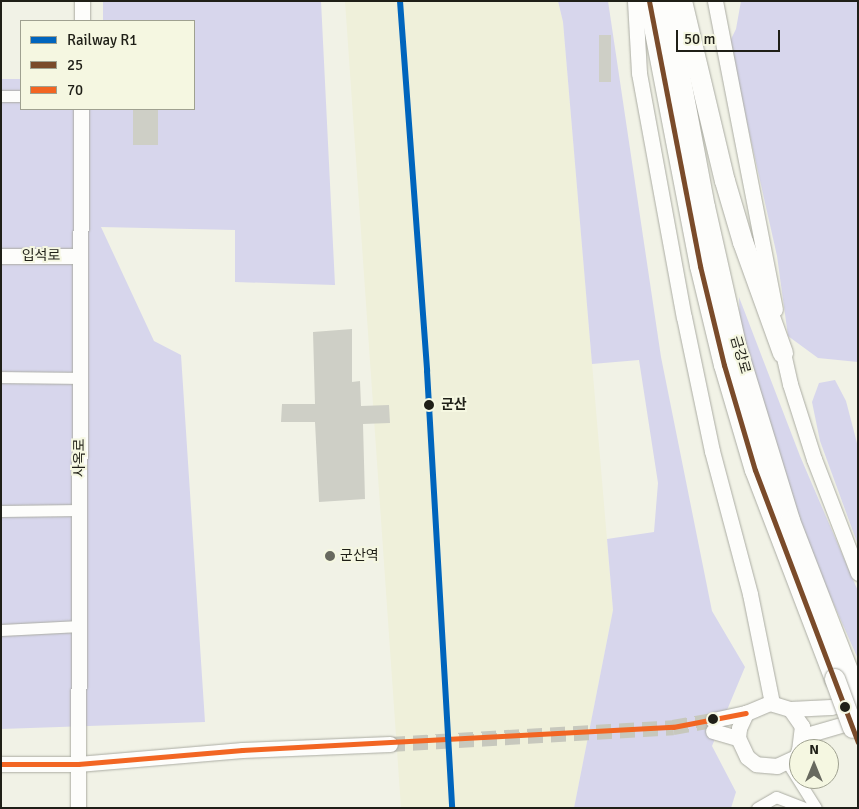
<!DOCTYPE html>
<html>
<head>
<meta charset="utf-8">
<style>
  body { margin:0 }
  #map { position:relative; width:859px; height:809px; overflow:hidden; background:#f1f2e6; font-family:Signika,"Noto Sans KR",sans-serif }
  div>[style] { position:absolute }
  .built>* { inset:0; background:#eff0da }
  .green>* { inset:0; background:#d7d6ec }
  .building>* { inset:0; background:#cecfc6; transform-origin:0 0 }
  .secondary-tunnel>* { height:15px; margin-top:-7.5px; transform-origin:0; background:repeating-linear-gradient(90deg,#c7c8bd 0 15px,transparent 0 23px) }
  .roads { filter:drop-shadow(0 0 1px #abaca3) drop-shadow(0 0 1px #abaca3) }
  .street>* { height:11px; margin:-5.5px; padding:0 5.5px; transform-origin:5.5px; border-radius:5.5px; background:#fdfdfb }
  .secondary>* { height:15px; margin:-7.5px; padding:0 7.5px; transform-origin:7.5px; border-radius:7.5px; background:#fdfdfb }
  .highway>* { height:20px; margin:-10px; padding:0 10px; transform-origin:10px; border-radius:10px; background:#fdfdfb }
  .bridges { filter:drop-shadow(0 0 1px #abaca3) drop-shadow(0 0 1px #abaca3) }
  .highway-bridge>* { height:20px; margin:-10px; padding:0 10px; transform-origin:10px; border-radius:10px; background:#fdfdfb }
  .bus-1>* { height:5px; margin:-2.5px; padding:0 2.5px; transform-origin:2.5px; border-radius:2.5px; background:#7a4b2a }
  .bus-2>* { height:5px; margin:-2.5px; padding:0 2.5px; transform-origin:2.5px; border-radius:2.5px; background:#f26522 }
  .rail-1>* { height:6px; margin:-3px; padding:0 3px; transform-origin:3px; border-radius:3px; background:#0065bd }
  .dots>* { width:14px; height:14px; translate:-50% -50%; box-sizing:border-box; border:2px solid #f5f7e1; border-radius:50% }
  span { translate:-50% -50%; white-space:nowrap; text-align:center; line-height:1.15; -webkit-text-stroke:4px #f5f7e1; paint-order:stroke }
  .street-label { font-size:14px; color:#1f1f17 }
  .stop-label { font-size:14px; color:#1f1f17; font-weight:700 }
  .left { translate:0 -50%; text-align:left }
  .poi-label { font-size:14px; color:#1f1f17 }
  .frame { position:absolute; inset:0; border:2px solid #1f1f17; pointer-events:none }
  .legend { position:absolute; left:20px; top:20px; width:175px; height:90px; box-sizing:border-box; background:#f5f7e1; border:1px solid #9fa190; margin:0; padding:6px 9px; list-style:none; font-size:15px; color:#1f1f17 }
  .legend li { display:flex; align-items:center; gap:10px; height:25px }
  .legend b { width:25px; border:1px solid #9fa190 }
  .north { position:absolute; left:789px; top:739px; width:50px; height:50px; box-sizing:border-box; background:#f5f7e1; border:1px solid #9fa190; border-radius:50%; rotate:0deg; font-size:14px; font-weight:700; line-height:20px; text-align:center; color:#1f1f17 }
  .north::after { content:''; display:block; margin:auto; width:18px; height:22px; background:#68695f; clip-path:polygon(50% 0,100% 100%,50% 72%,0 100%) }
  .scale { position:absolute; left:676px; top:30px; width:104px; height:22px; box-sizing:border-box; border:2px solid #1f1f17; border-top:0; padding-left:6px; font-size:15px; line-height:18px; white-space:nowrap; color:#1f1f17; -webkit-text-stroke:4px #f5f7e1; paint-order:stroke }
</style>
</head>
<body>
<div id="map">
  <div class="built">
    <div style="clip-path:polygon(345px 1px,558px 1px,563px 22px,613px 610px,574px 808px,401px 808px)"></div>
  </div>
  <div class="green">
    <div style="clip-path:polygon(103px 1px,321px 1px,335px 285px,235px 282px,235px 230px,101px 227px,154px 341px,181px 355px,205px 722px,1px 729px,1px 79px,21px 79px,21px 109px,194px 109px,194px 21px,103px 21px)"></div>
    <div style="clip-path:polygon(558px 1px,608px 1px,661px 357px,712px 611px,745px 667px,712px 746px,736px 792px,731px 808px,574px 808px,613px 610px,607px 539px,654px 532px,658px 483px,639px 360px,592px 364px,563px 22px)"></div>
    <div style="clip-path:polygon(741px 1px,858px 1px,858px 362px,818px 358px,788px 336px,777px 256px,729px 43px,736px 29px)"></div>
    <div style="clip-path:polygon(739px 297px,800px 456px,858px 591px,858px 659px,809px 548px,740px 328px)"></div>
    <div style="clip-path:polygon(835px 380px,846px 401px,858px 447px,858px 545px,820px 441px,812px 402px,819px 383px)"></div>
  </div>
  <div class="building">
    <div style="left:599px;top:35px;width:12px;height:47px"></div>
    <div style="left:133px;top:109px;width:25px;height:36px"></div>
    <div style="clip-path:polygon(352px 329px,352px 382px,360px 381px,361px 406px,389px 405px,390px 423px,363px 424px,365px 499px,319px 502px,315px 422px,281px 422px,282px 404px,315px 404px,313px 332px)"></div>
  </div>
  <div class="secondary-tunnel">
    <div style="left:390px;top:744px;width:284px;rotate:-3.4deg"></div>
    <div style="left:673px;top:727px;width:41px;rotate:-9.9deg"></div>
  </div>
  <div class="roads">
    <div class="street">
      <div style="left:1px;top:96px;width:20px"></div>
      <div style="left:1px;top:377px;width:79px;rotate:0.7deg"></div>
      <div style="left:1px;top:511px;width:79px;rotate:-0.7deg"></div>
      <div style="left:1px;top:630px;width:79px;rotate:-2.9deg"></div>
      <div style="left:787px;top:762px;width:54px;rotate:57.8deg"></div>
      <div style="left:757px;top:808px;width:22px;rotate:-30deg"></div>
      <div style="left:776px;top:797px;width:31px;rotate:21deg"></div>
    </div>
    <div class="secondary">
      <div style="left:635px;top:1px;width:72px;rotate:86.8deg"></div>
      <div style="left:639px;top:73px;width:248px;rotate:79.6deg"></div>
      <div style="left:684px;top:317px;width:137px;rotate:78.2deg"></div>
      <div style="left:712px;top:451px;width:148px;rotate:75.1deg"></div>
      <div style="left:750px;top:594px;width:111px;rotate:78.6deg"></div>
      <div style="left:715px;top:1px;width:314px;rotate:79deg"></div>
      <div style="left:82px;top:21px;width:20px;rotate:-90deg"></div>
      <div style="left:1px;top:256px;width:79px"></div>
      <div style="left:781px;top:344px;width:41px;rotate:77.3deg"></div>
      <div style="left:790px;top:384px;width:79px;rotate:72.3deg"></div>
      <div style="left:814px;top:459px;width:122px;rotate:68.9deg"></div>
      <div style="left:790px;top:709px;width:41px;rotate:-2.8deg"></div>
      <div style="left:831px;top:707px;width:24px;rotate:-12deg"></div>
      <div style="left:713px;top:720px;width:34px;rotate:-12deg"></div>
      <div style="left:713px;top:731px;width:26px;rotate:16deg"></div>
      <div style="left:803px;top:736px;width:57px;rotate:-16.2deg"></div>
      <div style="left:799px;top:750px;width:8px;rotate:113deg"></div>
      <div style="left:796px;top:757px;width:21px;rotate:155deg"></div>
      <div style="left:777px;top:766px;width:21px;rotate:-175deg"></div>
      <div style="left:756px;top:764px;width:11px;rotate:-142deg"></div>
      <div style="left:747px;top:757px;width:21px;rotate:-115deg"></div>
      <div style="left:738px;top:738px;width:10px;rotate:-84deg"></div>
      <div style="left:739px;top:728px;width:17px;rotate:-65deg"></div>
      <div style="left:746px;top:713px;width:26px;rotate:-23deg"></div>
      <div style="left:770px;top:703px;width:21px;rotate:17deg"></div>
      <div style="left:790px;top:709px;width:21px;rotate:55deg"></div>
      <div style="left:802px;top:726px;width:23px;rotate:97deg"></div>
      <div style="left:1px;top:764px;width:77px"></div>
      <div style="left:78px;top:764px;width:165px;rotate:-4.9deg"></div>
      <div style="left:242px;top:750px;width:148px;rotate:-2.3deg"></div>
      <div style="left:78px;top:808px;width:699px;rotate:-89.75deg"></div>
    </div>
    <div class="highway">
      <div style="left:649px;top:1px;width:270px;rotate:79.1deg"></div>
      <div style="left:700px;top:266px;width:102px;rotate:76.4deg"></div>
      <div style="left:724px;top:365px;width:109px;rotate:73.6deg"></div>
      <div style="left:755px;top:470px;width:224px;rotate:69.1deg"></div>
      <div style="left:666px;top:1px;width:210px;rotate:79.3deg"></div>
      <div style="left:705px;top:207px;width:141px;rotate:77.3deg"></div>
      <div style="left:736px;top:345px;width:184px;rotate:72.9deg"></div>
      <div style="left:790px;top:521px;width:188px;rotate:68.8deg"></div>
      <div style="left:682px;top:1px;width:185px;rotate:76.6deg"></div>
      <div style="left:725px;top:181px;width:64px;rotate:73.6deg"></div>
      <div style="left:743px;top:242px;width:118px;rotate:70.2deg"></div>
    </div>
  </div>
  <div class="bridges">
    <div class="highway-bridge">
      <div style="left:835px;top:679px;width:52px;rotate:69.8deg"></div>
    </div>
  </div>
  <div class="bus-1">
    <div style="left:649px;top:1px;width:270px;rotate:79.1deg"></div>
    <div style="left:700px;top:266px;width:102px;rotate:76.4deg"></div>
    <div style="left:724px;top:365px;width:109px;rotate:73.6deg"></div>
    <div style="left:755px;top:470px;width:291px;rotate:69.3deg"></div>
  </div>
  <div class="bus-2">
    <div style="left:1px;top:764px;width:77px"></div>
    <div style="left:78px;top:764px;width:165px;rotate:-4.9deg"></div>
    <div style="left:242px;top:750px;width:432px;rotate:-3.1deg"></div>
    <div style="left:673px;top:727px;width:74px;rotate:-10.9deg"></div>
  </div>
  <div class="rail-1">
    <div style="left:400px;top:1px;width:371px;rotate:85.8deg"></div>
    <div style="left:427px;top:371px;width:438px;rotate:86.7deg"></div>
  </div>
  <div class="dots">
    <div style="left:429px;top:405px;background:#1f1f17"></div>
    <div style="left:330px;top:556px;background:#68695f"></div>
    <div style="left:845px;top:707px;background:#1f1f17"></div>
    <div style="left:713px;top:719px;background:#1f1f17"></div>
  </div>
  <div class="street-label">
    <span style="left:41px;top:256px">입석로</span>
    <span style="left:740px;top:355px;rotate:74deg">금강로</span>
    <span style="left:80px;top:458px;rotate:-90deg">사옥로</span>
  </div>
  <div class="stop-label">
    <span class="left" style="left:441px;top:405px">군산</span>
  </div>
  <div class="poi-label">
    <span class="left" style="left:340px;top:556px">군산역</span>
  </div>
  <div class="frame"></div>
  <ul class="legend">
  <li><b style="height:6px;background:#0065bd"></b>Railway R1</li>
  <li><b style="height:6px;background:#7a4b2a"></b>25</li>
  <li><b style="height:6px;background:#f26522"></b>70</li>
  </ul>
  <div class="north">N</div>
  <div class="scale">50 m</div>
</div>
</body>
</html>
